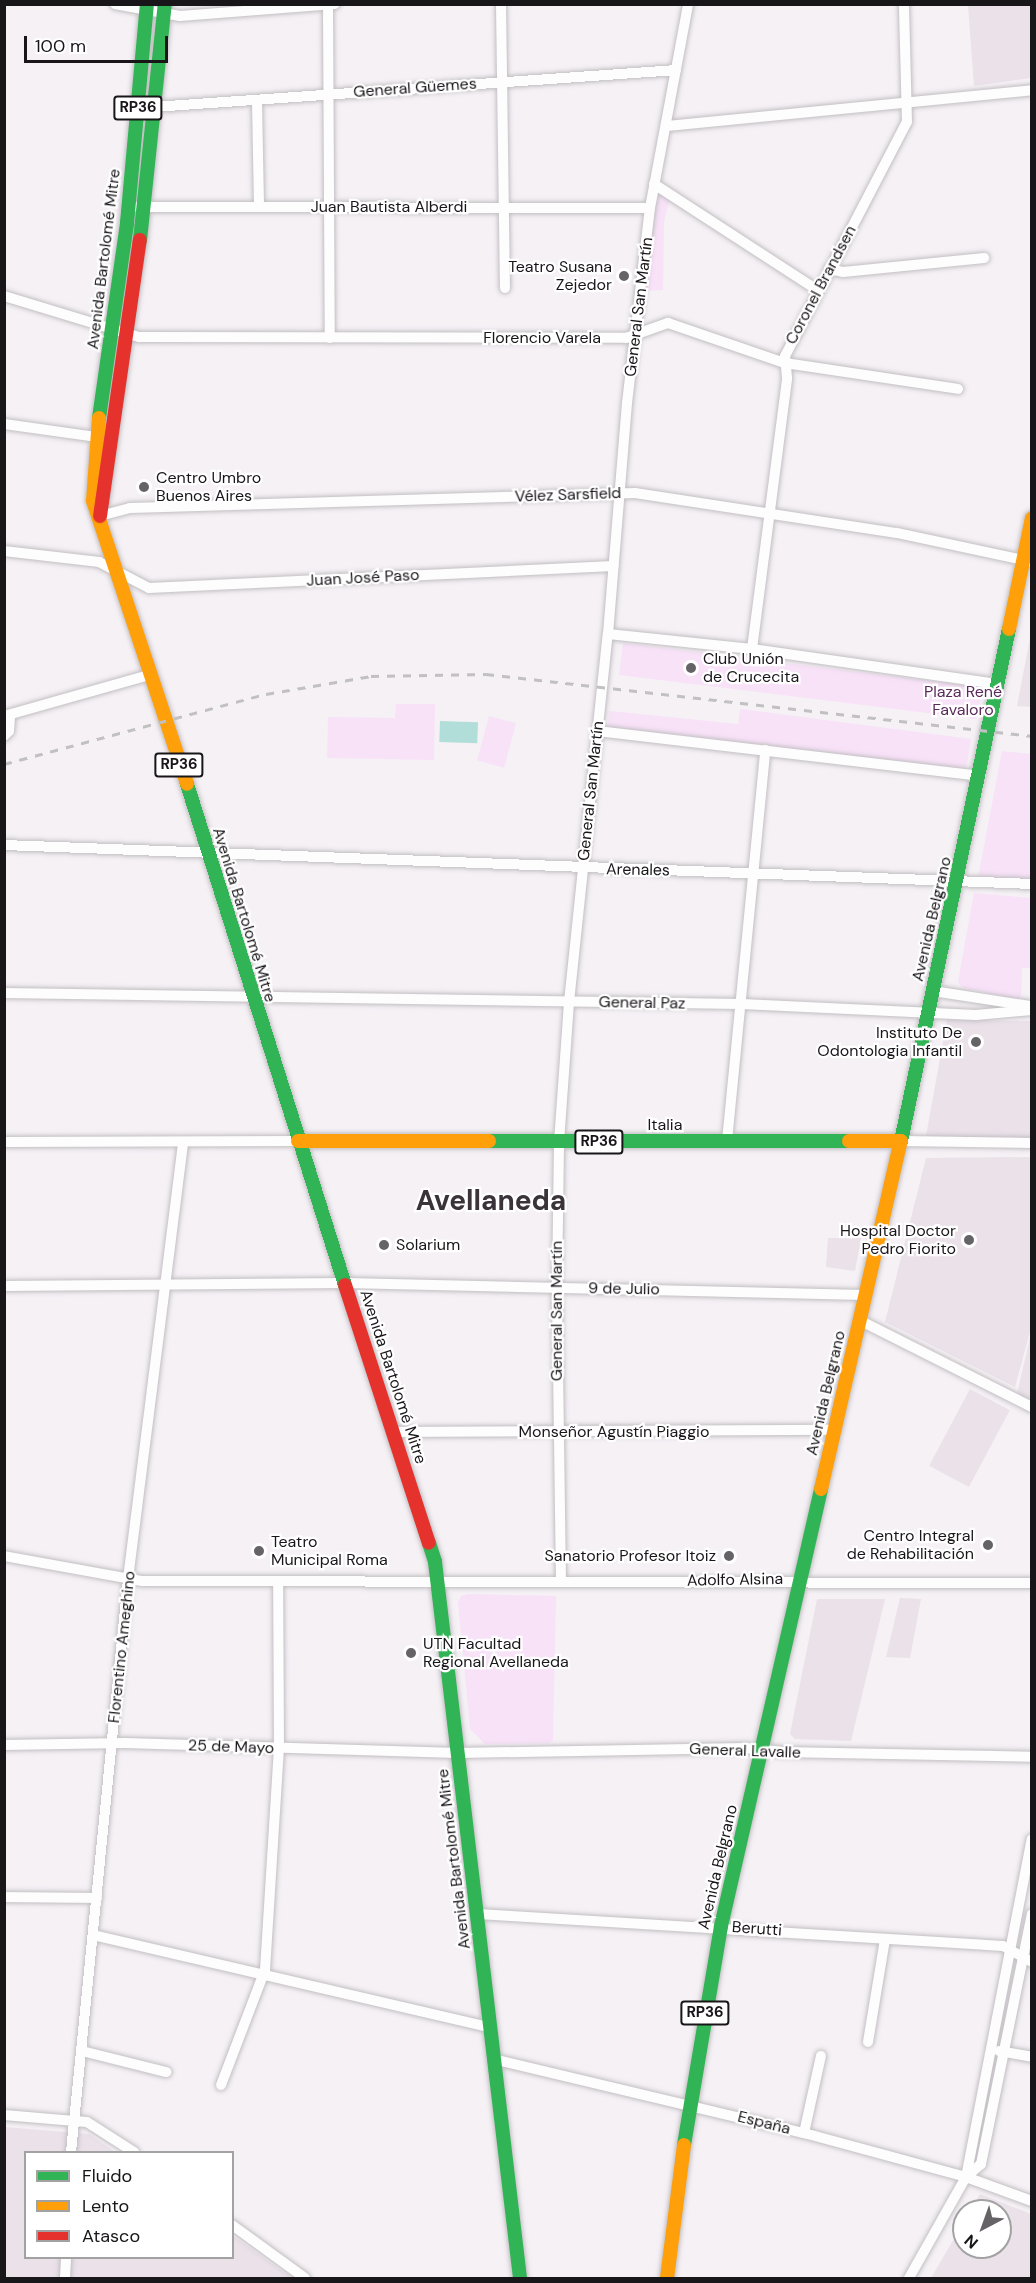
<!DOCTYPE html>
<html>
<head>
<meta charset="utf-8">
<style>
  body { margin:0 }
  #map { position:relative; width:1036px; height:2283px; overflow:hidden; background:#f5f1f5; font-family:"DM Sans",sans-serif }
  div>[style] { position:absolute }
  .built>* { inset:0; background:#eae1e9; transform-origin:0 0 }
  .green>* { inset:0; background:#f8e2f8; transform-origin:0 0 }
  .water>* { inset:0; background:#b1ded8; transform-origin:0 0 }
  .roads { filter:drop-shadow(0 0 2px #c2bfc2) drop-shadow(0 0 2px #c2bfc2) }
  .street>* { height:10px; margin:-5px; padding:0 5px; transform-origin:5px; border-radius:5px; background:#fefdfe }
  .fast>* { height:14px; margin:-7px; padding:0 7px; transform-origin:7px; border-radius:7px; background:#30b455 }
  .slow>* { height:14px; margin:-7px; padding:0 7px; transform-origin:7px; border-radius:7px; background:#ff9f0a }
  .jam>* { height:14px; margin:-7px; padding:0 7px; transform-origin:7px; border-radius:7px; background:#e5322d }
  .rail>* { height:3px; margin-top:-1.5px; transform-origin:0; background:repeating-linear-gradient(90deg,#c1c1c1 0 8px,transparent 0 16px) }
  .dots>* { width:16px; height:16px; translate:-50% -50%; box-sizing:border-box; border:3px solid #fff; border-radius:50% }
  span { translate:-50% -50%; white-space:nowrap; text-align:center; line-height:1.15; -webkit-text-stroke:4.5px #fff; paint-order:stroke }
  .shield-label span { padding:2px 4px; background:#fff; border:2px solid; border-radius:4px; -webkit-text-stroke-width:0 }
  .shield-label { font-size:15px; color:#191619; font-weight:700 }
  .street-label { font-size:16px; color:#191619 }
  .poi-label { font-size:16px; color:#191619 }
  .right { translate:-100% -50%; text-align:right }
  .left { translate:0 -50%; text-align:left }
  .park-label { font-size:16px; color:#5b2a5b }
  .town-label { font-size:28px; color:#3a333a; font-weight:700 }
  .frame { position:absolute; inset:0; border:6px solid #191619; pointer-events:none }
  .legend { position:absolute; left:24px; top:2151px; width:210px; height:108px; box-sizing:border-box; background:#fff; border:2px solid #a3a2a3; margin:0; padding:8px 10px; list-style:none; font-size:18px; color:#191619 }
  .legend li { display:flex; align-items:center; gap:12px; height:30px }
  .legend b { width:30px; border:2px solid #a3a2a3 }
  .north { position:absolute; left:952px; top:2199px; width:60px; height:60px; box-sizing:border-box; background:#fff; border:2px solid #a3a2a3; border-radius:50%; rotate:221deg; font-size:16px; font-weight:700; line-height:24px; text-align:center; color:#191619 }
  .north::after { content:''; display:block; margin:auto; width:21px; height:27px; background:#666366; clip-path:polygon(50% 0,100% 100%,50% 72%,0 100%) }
  .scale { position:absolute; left:24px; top:36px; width:144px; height:27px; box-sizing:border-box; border:3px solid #191619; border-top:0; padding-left:8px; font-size:18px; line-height:21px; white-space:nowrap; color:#191619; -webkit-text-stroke:4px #fff; paint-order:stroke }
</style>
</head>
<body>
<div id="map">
  <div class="built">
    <div style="clip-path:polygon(968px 5px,1031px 5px,1031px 78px,974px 86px)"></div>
    <div style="clip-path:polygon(1031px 633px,1032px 707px,1031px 707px,1017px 706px)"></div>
    <div style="clip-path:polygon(947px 1020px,1031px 1021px,1031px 1142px,926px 1136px)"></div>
    <div style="clip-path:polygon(1031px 1157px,1031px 1328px,1015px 1387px,885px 1322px,926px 1158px)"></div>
    <div style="clip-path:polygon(828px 1238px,861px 1238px,855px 1271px,826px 1267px)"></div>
    <div style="clip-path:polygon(1031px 1333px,1031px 1402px,1017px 1394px)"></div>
    <div style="left:970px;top:1389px;width:45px;height:87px;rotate:28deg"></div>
    <div style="clip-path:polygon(900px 1598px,921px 1599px,910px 1658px,886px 1657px)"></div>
    <div style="clip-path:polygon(817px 1599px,885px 1599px,851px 1741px,795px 1739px,790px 1734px)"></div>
    <div style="clip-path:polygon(4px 2127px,89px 2134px,115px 2152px,26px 2152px,26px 2258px,232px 2258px,233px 2236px,292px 2278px,5px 2278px)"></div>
    <div style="clip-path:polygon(980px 2194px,1031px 2214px,1031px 2278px,931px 2278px,964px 2222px,964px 2247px,1000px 2247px,1000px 2211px,970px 2211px)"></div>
  </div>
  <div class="green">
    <div style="clip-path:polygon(661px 192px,670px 198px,664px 222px,663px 290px,646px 291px,656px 195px)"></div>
    <div style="clip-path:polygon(623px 643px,972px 686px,981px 697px,976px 719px,619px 675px)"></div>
    <div style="clip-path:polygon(396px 704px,435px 704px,434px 760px,327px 758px,328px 717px,395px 718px)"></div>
    <div style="clip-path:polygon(740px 709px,971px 739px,967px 764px,963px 769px,608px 727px,609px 711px,738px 724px)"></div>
    <div style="left:489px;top:716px;width:28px;height:46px;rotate:15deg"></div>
    <div style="clip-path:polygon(1002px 751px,1031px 754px,1031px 880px,978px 878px)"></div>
    <div style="clip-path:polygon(974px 893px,1031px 898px,1031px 968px,1022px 968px,1021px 1000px,963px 988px,958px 982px)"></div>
    <div style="clip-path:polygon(468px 1594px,556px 1596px,553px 1740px,549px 1743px,485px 1744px,470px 1729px,458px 1603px,461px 1596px)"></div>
  </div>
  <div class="water">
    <div style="left:440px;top:721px;width:38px;height:21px;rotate:2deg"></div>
  </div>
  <div class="roads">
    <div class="street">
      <div style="left:115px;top:4px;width:66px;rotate:10.5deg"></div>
      <div style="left:180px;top:16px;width:155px;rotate:-4.4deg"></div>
      <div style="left:328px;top:4px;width:334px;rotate:89.7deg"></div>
      <div style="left:501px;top:4px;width:284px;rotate:89.2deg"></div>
      <div style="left:257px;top:101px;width:105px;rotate:88.9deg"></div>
      <div style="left:154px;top:107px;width:523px;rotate:-4.05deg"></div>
      <div style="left:667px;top:126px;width:367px;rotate:-5.6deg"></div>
      <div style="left:654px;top:184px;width:194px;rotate:33deg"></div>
      <div style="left:138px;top:207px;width:512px;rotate:0.11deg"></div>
      <div style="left:829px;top:269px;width:14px;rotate:12deg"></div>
      <div style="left:843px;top:272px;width:142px;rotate:-5.7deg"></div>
      <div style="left:4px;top:296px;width:141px;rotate:16.9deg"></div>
      <div style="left:139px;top:337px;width:487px;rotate:0.1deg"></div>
      <div style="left:626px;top:338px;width:45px;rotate:-19.7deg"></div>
      <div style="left:668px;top:323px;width:124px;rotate:18.9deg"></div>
      <div style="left:785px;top:363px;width:175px;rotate:8.5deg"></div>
      <div style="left:4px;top:424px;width:93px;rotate:8deg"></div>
      <div style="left:100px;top:516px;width:31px;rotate:-15deg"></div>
      <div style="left:130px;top:508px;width:505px;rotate:-1.7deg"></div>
      <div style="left:635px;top:493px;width:265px;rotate:8.7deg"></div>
      <div style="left:897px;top:533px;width:138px;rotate:12.1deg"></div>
      <div style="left:4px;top:551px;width:96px;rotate:6.6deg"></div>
      <div style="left:99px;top:562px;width:56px;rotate:27.5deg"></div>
      <div style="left:149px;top:588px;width:465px;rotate:-2.7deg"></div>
      <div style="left:608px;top:634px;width:145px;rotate:5.9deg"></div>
      <div style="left:752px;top:649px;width:248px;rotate:8.1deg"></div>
      <div style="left:752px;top:649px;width:273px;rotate:-82.6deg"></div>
      <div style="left:787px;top:378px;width:22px;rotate:-95deg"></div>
      <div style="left:785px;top:356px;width:264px;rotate:-62.5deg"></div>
      <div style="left:907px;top:122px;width:118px;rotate:-91.5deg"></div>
      <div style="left:4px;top:716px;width:154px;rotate:-15.8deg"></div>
      <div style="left:598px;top:731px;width:385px;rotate:6.7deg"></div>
      <div style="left:4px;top:736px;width:7px;rotate:-45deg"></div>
      <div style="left:9px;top:731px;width:14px;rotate:-86deg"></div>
      <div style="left:4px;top:845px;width:1029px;rotate:2.17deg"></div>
      <div style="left:933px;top:991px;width:98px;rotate:8.8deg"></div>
      <div style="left:4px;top:993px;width:738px;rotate:0.85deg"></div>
      <div style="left:742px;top:1004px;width:234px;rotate:2.7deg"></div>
      <div style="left:976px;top:1015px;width:56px;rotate:-5.1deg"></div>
      <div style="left:727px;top:1141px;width:393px;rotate:-84.4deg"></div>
      <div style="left:901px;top:1141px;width:131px;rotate:0.9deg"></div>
      <div style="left:4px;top:1142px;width:294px;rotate:-0.2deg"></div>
      <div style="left:4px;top:1286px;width:342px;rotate:-0.5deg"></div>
      <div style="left:346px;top:1283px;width:519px;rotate:1.32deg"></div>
      <div style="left:859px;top:1320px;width:194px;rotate:26.7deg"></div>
      <div style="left:394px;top:1432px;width:440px;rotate:-0.3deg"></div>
      <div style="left:4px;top:1556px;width:140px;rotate:10.3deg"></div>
      <div style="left:142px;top:1581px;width:890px;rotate:0.13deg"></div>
      <div style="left:561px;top:1582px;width:295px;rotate:-90.8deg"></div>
      <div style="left:557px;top:1287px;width:145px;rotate:-89.2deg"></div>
      <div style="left:559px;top:1142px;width:140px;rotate:-85.9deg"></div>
      <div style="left:569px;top:1002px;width:370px;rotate:-84deg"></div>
      <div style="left:608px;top:634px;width:232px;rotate:-85.3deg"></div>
      <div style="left:627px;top:403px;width:196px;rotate:-83.3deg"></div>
      <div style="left:650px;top:208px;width:208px;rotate:-79.4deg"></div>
      <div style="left:4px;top:1745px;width:121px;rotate:-0.9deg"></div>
      <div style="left:125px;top:1743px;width:333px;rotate:1.7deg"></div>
      <div style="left:458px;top:1753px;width:287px;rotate:-1deg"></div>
      <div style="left:745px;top:1748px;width:36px;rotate:6deg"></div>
      <div style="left:781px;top:1752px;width:251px;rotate:1.1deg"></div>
      <div style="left:4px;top:1897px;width:93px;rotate:0.6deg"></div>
      <div style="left:478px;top:1914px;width:526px;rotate:3.49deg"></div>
      <div style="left:1003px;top:1946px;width:33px;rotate:29deg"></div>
      <div style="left:93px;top:1935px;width:407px;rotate:13.1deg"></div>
      <div style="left:868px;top:2042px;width:104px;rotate:-80.6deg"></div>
      <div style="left:82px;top:2051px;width:87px;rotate:14deg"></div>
      <div style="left:999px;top:2051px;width:34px;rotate:10deg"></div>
      <div style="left:493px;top:2059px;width:320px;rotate:13.4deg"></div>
      <div style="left:804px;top:2133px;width:168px;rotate:15.2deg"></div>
      <div style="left:966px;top:2177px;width:70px;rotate:20deg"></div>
      <div style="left:221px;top:2085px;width:123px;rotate:-69.1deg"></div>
      <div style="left:265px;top:1970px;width:222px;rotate:-86.4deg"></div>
      <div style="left:279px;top:1748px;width:167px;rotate:-90.3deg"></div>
      <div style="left:4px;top:2115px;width:83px;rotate:4.8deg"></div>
      <div style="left:87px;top:2122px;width:56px;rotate:32.6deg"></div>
      <div style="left:804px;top:2133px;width:79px;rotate:-77.6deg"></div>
      <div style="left:71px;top:2152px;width:576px;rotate:-84.32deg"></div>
      <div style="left:128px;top:1579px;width:439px;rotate:-82.8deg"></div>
      <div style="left:966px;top:2177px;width:20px;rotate:-41deg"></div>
      <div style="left:981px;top:2164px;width:255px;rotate:-78.5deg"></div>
      <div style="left:232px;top:2225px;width:90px;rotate:36deg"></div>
      <div style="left:65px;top:2278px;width:20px;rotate:-87deg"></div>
      <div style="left:909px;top:2278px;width:116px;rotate:-60.6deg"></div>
      <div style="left:966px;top:2177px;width:344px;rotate:-79deg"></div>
    </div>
    <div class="fast">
      <div style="left:140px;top:240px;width:237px;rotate:-84deg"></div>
      <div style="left:99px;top:418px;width:197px;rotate:-81.8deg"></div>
      <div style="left:127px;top:223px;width:220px;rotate:-84.8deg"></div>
      <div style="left:187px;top:784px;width:525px;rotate:72.5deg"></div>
      <div style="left:489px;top:1141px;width:360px"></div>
      <div style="left:901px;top:1141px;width:523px;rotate:-78.09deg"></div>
      <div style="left:429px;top:1543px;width:20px;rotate:72deg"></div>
      <div style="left:435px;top:1562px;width:721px;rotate:83.23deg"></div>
      <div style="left:684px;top:2145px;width:222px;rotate:-80.4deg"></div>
      <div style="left:721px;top:1926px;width:448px;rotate:-77.1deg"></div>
    </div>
    <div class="slow">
      <div style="left:99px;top:418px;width:83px;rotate:94.1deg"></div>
      <div style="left:93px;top:501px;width:298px;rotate:71.6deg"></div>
      <div style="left:1009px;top:629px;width:113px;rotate:-78.3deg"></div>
      <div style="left:298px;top:1141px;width:191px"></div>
      <div style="left:821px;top:1489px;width:357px;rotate:-77.1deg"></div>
      <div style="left:901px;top:1141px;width:52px;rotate:180deg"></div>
      <div style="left:667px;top:2278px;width:134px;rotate:-82.7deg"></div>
    </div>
    <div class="jam">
      <div style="left:100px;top:516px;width:279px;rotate:-81.8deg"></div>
      <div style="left:345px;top:1285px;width:271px;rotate:72deg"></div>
    </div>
  </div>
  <div class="rail">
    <div style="left:4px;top:764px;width:271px;rotate:-15deg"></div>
    <div style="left:266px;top:694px;width:107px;rotate:-9.7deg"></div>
    <div style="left:371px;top:676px;width:115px;rotate:-1deg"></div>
    <div style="left:486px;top:674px;width:550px;rotate:6.48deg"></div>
  </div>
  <div class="dots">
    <div style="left:624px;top:276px;background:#666366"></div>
    <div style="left:144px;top:487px;background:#666366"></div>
    <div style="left:691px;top:668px;background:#666366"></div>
    <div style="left:976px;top:1042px;background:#666366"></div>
    <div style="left:969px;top:1240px;background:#666366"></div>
    <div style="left:384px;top:1245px;background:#666366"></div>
    <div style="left:988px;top:1545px;background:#666366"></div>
    <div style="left:259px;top:1551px;background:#666366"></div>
    <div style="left:729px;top:1556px;background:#666366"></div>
    <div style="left:411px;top:1653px;background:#666366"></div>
  </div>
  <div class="shield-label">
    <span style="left:138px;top:108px">RP36</span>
    <span style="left:179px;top:765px">RP36</span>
    <span style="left:599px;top:1142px">RP36</span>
    <span style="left:705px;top:2013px">RP36</span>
  </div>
  <div class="street-label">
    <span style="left:415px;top:88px;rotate:-4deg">General Güemes</span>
    <span style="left:389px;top:207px">Juan Bautista Alberdi</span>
    <span style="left:104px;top:259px;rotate:-83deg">Avenida Bartolomé Mitre</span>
    <span style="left:821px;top:285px;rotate:-62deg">Coronel Brandsen</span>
    <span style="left:639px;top:307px;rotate:-83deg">General San Martín</span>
    <span style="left:542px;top:338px">Florencio Varela</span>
    <span style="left:568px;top:495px;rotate:-2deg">Vélez Sarsfield</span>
    <span style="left:363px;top:578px;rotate:-3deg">Juan José Paso</span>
    <span style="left:591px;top:791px;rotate:-84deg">General San Martín</span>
    <span style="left:638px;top:870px;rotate:1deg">Arenales</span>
    <span style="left:244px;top:915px;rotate:73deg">Avenida Bartolomé Mitre</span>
    <span style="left:932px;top:919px;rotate:-77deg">Avenida Belgrano</span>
    <span style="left:642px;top:1003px;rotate:1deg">General Paz</span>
    <span style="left:665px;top:1125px">Italia</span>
    <span style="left:624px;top:1289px;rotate:1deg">9 de Julio</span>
    <span style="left:557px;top:1311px;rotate:-90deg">General San Martín</span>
    <span style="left:393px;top:1377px;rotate:72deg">Avenida Bartolomé Mitre</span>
    <span style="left:826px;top:1393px;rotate:-77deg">Avenida Belgrano</span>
    <span style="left:614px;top:1432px">Monseñor Agustín Piaggio</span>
    <span style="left:735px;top:1580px;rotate:-1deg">Adolfo Alsina</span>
    <span style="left:122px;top:1647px;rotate:-84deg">Florentino Ameghino</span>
    <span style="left:231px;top:1747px;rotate:2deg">25 de Mayo</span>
    <span style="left:745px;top:1751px;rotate:2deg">General Lavalle</span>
    <span style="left:454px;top:1859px;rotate:-97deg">Avenida Bartolomé Mitre</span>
    <span style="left:718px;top:1867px;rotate:-77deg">Avenida Belgrano</span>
    <span style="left:757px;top:1929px;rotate:4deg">Berutti</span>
    <span style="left:764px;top:2123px;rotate:14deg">España</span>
  </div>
  <div class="poi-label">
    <span class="right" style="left:612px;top:276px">Teatro Susana<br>Zejedor</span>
    <span class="left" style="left:156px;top:487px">Centro Umbro<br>Buenos Aires</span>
    <span class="left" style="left:703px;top:668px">Club Unión<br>de Crucecita</span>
    <span class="right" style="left:962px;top:1042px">Instituto De<br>Odontologia Infantil</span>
    <span class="right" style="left:956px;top:1240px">Hospital Doctor<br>Pedro Fiorito</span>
    <span class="left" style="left:396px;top:1245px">Solarium</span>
    <span class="right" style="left:974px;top:1545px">Centro Integral<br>de Rehabilitación</span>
    <span class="left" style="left:271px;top:1551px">Teatro<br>Municipal Roma</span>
    <span class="right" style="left:716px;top:1556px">Sanatorio Profesor Itoiz</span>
    <span class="left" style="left:423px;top:1653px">UTN Facultad<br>Regional Avellaneda</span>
  </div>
  <div class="park-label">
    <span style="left:963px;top:701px">Plaza René<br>Favaloro</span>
  </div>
  <div class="town-label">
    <span style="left:491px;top:1201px">Avellaneda</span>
  </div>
  <div class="frame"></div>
  <ul class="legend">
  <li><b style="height:8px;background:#30b455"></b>Fluido</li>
  <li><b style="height:8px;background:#ff9f0a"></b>Lento</li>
  <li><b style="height:8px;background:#e5322d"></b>Atasco</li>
  </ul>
  <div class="north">N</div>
  <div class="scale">100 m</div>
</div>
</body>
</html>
